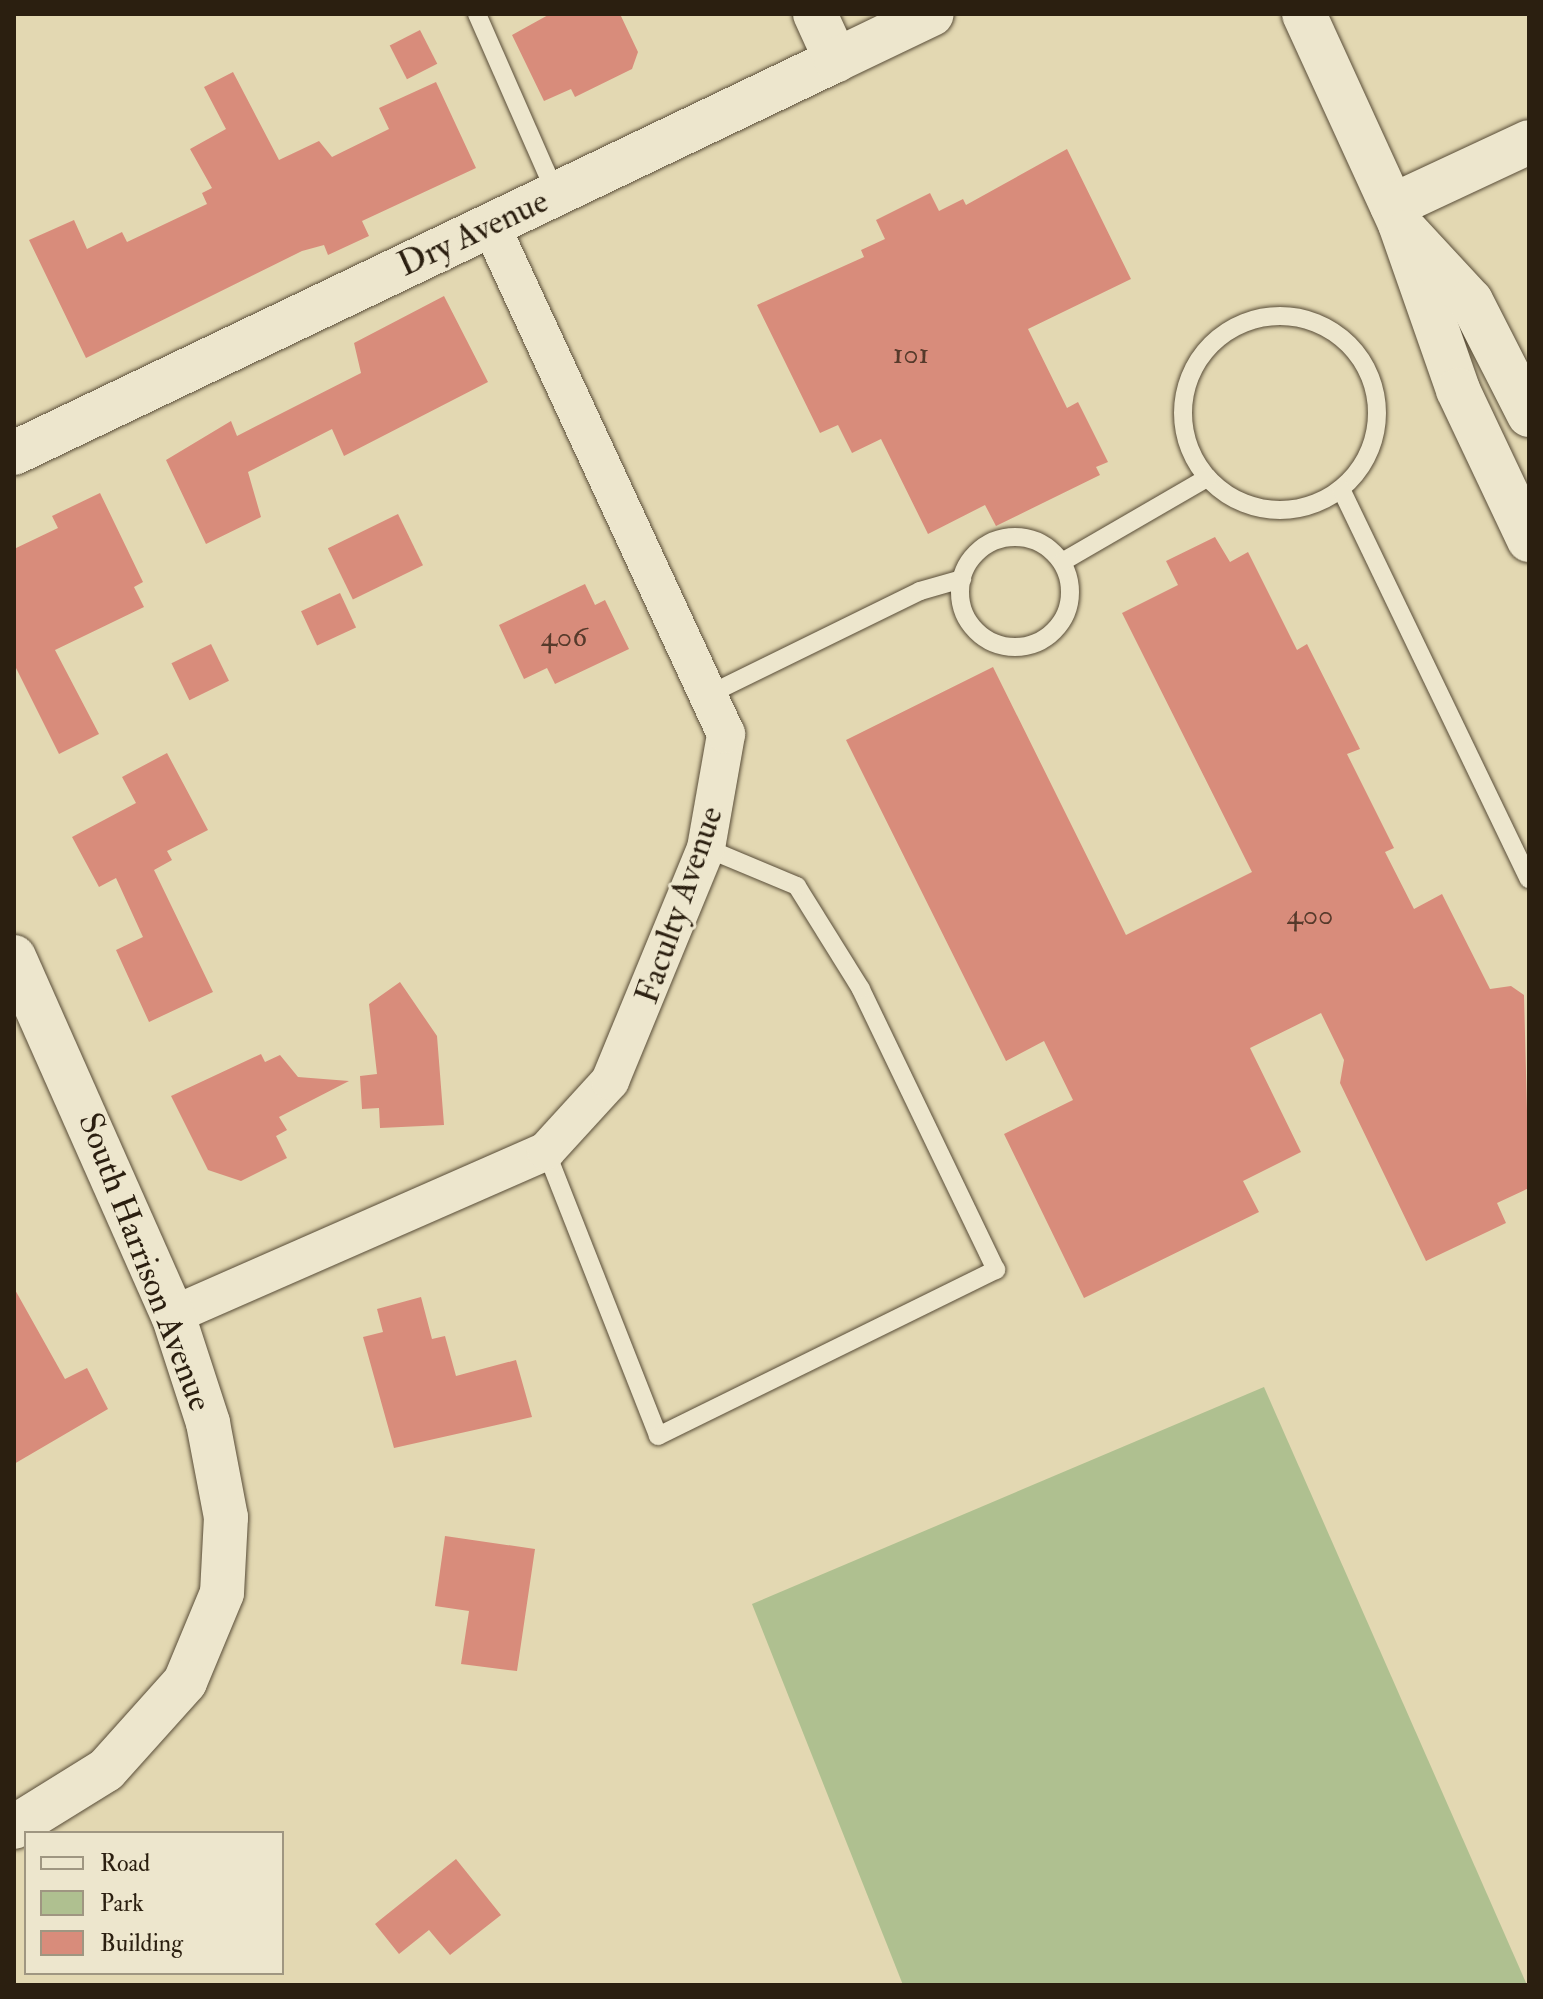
<!DOCTYPE html>
<html>
<head>
<meta charset="utf-8">
<style>
  body { margin:0 }
  #map { position:relative; width:1543px; height:1999px; overflow:hidden; background:#e3d8b2; font-family:"IM FELL Double Pica",serif }
  div>[style] { position:absolute }
  .green>* { inset:0; background:#afc090 }
  .building>* { inset:0; background:#d88c7b; transform-origin:0 0 }
  .roads { filter:drop-shadow(0 0 2px #594d38) drop-shadow(0 0 2px #594d38) }
  .service>* { height:18px; margin:-9px; padding:0 9px; transform-origin:9px; border-radius:9px; background:#ede6cd }
  .service>.ring { margin:-9px; padding:0; box-sizing:content-box; background:none; border:18px solid #ede6cd; border-radius:50% }
  .minor>* { height:38px; margin:-19px; padding:0 19px; transform-origin:19px; border-radius:19px; background:#ede6cd }
  .tertiary>* { height:44px; margin:-22px; padding:0 22px; transform-origin:22px; border-radius:22px; background:#ede6cd }
  .secondary>* { height:44px; margin:-22px; padding:0 22px; transform-origin:22px; border-radius:22px; background:#ede6cd }
  span { translate:-50% -50%; white-space:nowrap; text-align:center; line-height:1.15; -webkit-text-stroke:6px #ede6cd; paint-order:stroke }
  .number-label { font-size:30px; color:#563a2b }
  .number-label span { -webkit-text-stroke-width:0 }
  .street-label { font-size:34px; color:#2b1f10 }
  .frame { position:absolute; inset:0; border:16px solid #2b1f10; pointer-events:none }
  .legend { position:absolute; left:24px; top:1831px; width:260px; height:144px; box-sizing:border-box; background:#ede6cd; border:2px solid #9f9681; margin:0; padding:10px 14px; list-style:none; font-size:24px; color:#2b1f10 }
  .legend li { display:flex; align-items:center; gap:16px; height:40px }
  .legend b { width:40px; border:2px solid #9f9681 }
</style>
</head>
<body>
<div id="map">
  <div class="green">
    <div style="clip-path:polygon(1264px 1387px,1527px 1985px,903px 1985px,752px 1604px)"></div>
  </div>
  <div class="building">
    <div style="clip-path:polygon(550px 14px,620px 14px,638px 52px,632px 69px,575px 97px,571px 89px,544px 101px,512px 35px)"></div>
    <div style="left:420px;top:30px;width:38px;height:34px;rotate:63deg"></div>
    <div style="clip-path:polygon(233px 72px,279px 160px,319px 141px,332px 157px,389px 129px,379px 108px,436px 82px,476px 168px,362px 221px,369px 236px,328px 255px,324px 245px,302px 251px,86px 358px,29px 240px,74px 220px,87px 249px,122px 232px,127px 242px,207px 204px,202px 193px,212px 188px,190px 149px,226px 129px,204px 87px)"></div>
    <div style="clip-path:polygon(1067px 149px,1131px 279px,1028px 329px,1067px 408px,1078px 402px,1108px 462px,1096px 467px,1100px 475px,996px 526px,985px 505px,928px 534px,881px 439px,852px 453px,838px 425px,820px 433px,757px 305px,864px 257px,861px 250px,885px 239px,876px 220px,930px 193px,939px 211px,963px 199px,966px 205px)"></div>
    <div style="clip-path:polygon(444px 296px,488px 382px,344px 456px,332px 429px,248px 472px,261px 517px,206px 544px,166px 460px,231px 421px,237px 436px,361px 373px,354px 343px)"></div>
    <div style="clip-path:polygon(100px 493px,143px 582px,134px 587px,144px 607px,55px 650px,99px 734px,59px 754px,14px 664px,14px 549px,58px 528px,52px 516px)"></div>
    <div style="left:398px;top:514px;width:57px;height:78px;rotate:64deg"></div>
    <div style="clip-path:polygon(1215px 537px,1230px 562px,1248px 552px,1297px 650px,1307px 644px,1360px 749px,1347px 754px,1394px 848px,1385px 852px,1414px 909px,1442px 894px,1490px 989px,1511px 986px,1524px 995px,1529px 1188px,1497px 1203px,1506px 1223px,1426px 1261px,1340px 1083px,1344px 1060px,1321px 1013px,1250px 1048px,1301px 1152px,1243px 1181px,1259px 1212px,1084px 1298px,1004px 1134px,1073px 1100px,1044px 1041px,1006px 1061px,846px 740px,993px 667px,1126px 935px,1252px 872px,1122px 613px,1178px 585px,1166px 561px)"></div>
    <div style="clip-path:polygon(585px 584px,595px 605px,605px 600px,629px 649px,555px 684px,547px 668px,524px 679px,499px 625px)"></div>
    <div style="left:340px;top:593px;width:38px;height:43px;rotate:65deg"></div>
    <div style="left:211px;top:644px;width:41px;height:44px;rotate:64deg"></div>
    <div style="clip-path:polygon(167px 753px,208px 830px,167px 851px,172px 860px,154px 870px,213px 992px,149px 1022px,116px 950px,143px 937px,116px 878px,99px 887px,72px 837px,136px 803px,122px 777px)"></div>
    <div style="clip-path:polygon(400px 982px,437px 1036px,444px 1125px,380px 1128px,379px 1108px,362px 1109px,360px 1076px,377px 1074px,369px 1004px)"></div>
    <div style="clip-path:polygon(261px 1054px,265px 1062px,280px 1055px,298px 1077px,349px 1081px,279px 1117px,287px 1130px,276px 1136px,287px 1158px,241px 1181px,208px 1170px,171px 1096px)"></div>
    <div style="clip-path:polygon(14px 1288px,65px 1379px,87px 1368px,108px 1409px,14px 1464px)"></div>
    <div style="clip-path:polygon(421px 1297px,432px 1339px,445px 1336px,456px 1376px,516px 1360px,532px 1417px,394px 1448px,363px 1337px,383px 1332px,377px 1309px)"></div>
    <div style="clip-path:polygon(445px 1536px,535px 1549px,517px 1671px,461px 1664px,469px 1611px,435px 1606px)"></div>
    <div style="clip-path:polygon(456px 1859px,501px 1915px,450px 1955px,429px 1930px,399px 1954px,375px 1924px)"></div>
  </div>
  <div class="roads">
    <div class="service">
      <div style="left:477px;top:14px;width:197px;rotate:66.3deg"></div>
      <div class="ring" style="left:1183px;top:316px;width:176px;height:176px"></div>
      <div style="left:1341px;top:489px;width:433px;rotate:64.3deg"></div>
      <div class="ring" style="left:960px;top:537px;width:92px;height:92px"></div>
      <div style="left:1062px;top:562px;width:168px;rotate:-30.1deg"></div>
      <div style="left:712px;top:693px;width:232px;rotate:-26.1deg"></div>
      <div style="left:920px;top:591px;width:44px;rotate:-15.9deg"></div>
      <div style="left:546px;top:1151px;width:306px;rotate:68.5deg"></div>
      <div style="left:658px;top:1436px;width:377px;rotate:-26.2deg"></div>
      <div style="left:996px;top:1270px;width:312px;rotate:-115.7deg"></div>
      <div style="left:861px;top:989px;width:121px;rotate:-121.9deg"></div>
      <div style="left:797px;top:886px;width:99px;rotate:-157.3deg"></div>
    </div>
    <div class="minor">
      <div style="left:173px;top:1315px;width:407px;rotate:-23.7deg"></div>
      <div style="left:546px;top:1151px;width:95px;rotate:-47.6deg"></div>
      <div style="left:610px;top:1081px;width:252px;rotate:-67.6deg"></div>
      <div style="left:706px;top:848px;width:116px;rotate:-80deg"></div>
      <div style="left:726px;top:734px;width:562px;rotate:-114.83deg"></div>
    </div>
    <div class="tertiary">
      <div style="left:14px;top:453px;width:911px;rotate:-25.55deg"></div>
      <div style="left:14px;top:957px;width:392px;rotate:66.1deg"></div>
      <div style="left:173px;top:1315px;width:114px;rotate:72deg"></div>
      <div style="left:208px;top:1423px;width:96px;rotate:79.2deg"></div>
      <div style="left:226px;top:1517px;width:76px;rotate:93deg"></div>
      <div style="left:222px;top:1593px;width:96px;rotate:112.6deg"></div>
      <div style="left:185px;top:1682px;width:118px;rotate:131.9deg"></div>
      <div style="left:106px;top:1770px;width:108px;rotate:148.2deg"></div>
    </div>
    <div class="secondary">
      <div style="left:815px;top:14px;width:51px;rotate:65.5deg"></div>
      <div style="left:836px;top:60px;width:106px;rotate:-25.6deg"></div>
      <div style="left:1304px;top:14px;width:231px;rotate:65.4deg"></div>
      <div style="left:1400px;top:224px;width:176px;rotate:70.7deg"></div>
      <div style="left:1458px;top:390px;width:166px;rotate:64.7deg"></div>
      <div style="left:1392px;top:206px;width:151px;rotate:-25deg"></div>
      <div style="left:1407px;top:232px;width:94px;rotate:47.2deg"></div>
      <div style="left:1471px;top:301px;width:128px;rotate:63deg"></div>
    </div>
  </div>
  <div class="number-label">
    <span style="left:911px;top:354px">101</span>
    <span style="left:564px;top:637px">406</span>
    <span style="left:1310px;top:915px">400</span>
  </div>
  <div class="street-label">
    <span style="left:473px;top:233px;rotate:-25deg">Dry Avenue</span>
    <span style="left:679px;top:905px;rotate:-71deg">Faculty Avenue</span>
    <span style="left:145px;top:1262px;rotate:69deg">South Harrison Avenue</span>
  </div>
  <div class="frame"></div>
  <ul class="legend">
  <li><b style="height:10px;background:#ede6cd"></b>Road</li>
  <li><b style="height:22px;background:#afc090"></b>Park</li>
  <li><b style="height:22px;background:#d88c7b"></b>Building</li>
  </ul>
</div>
</body>
</html>
